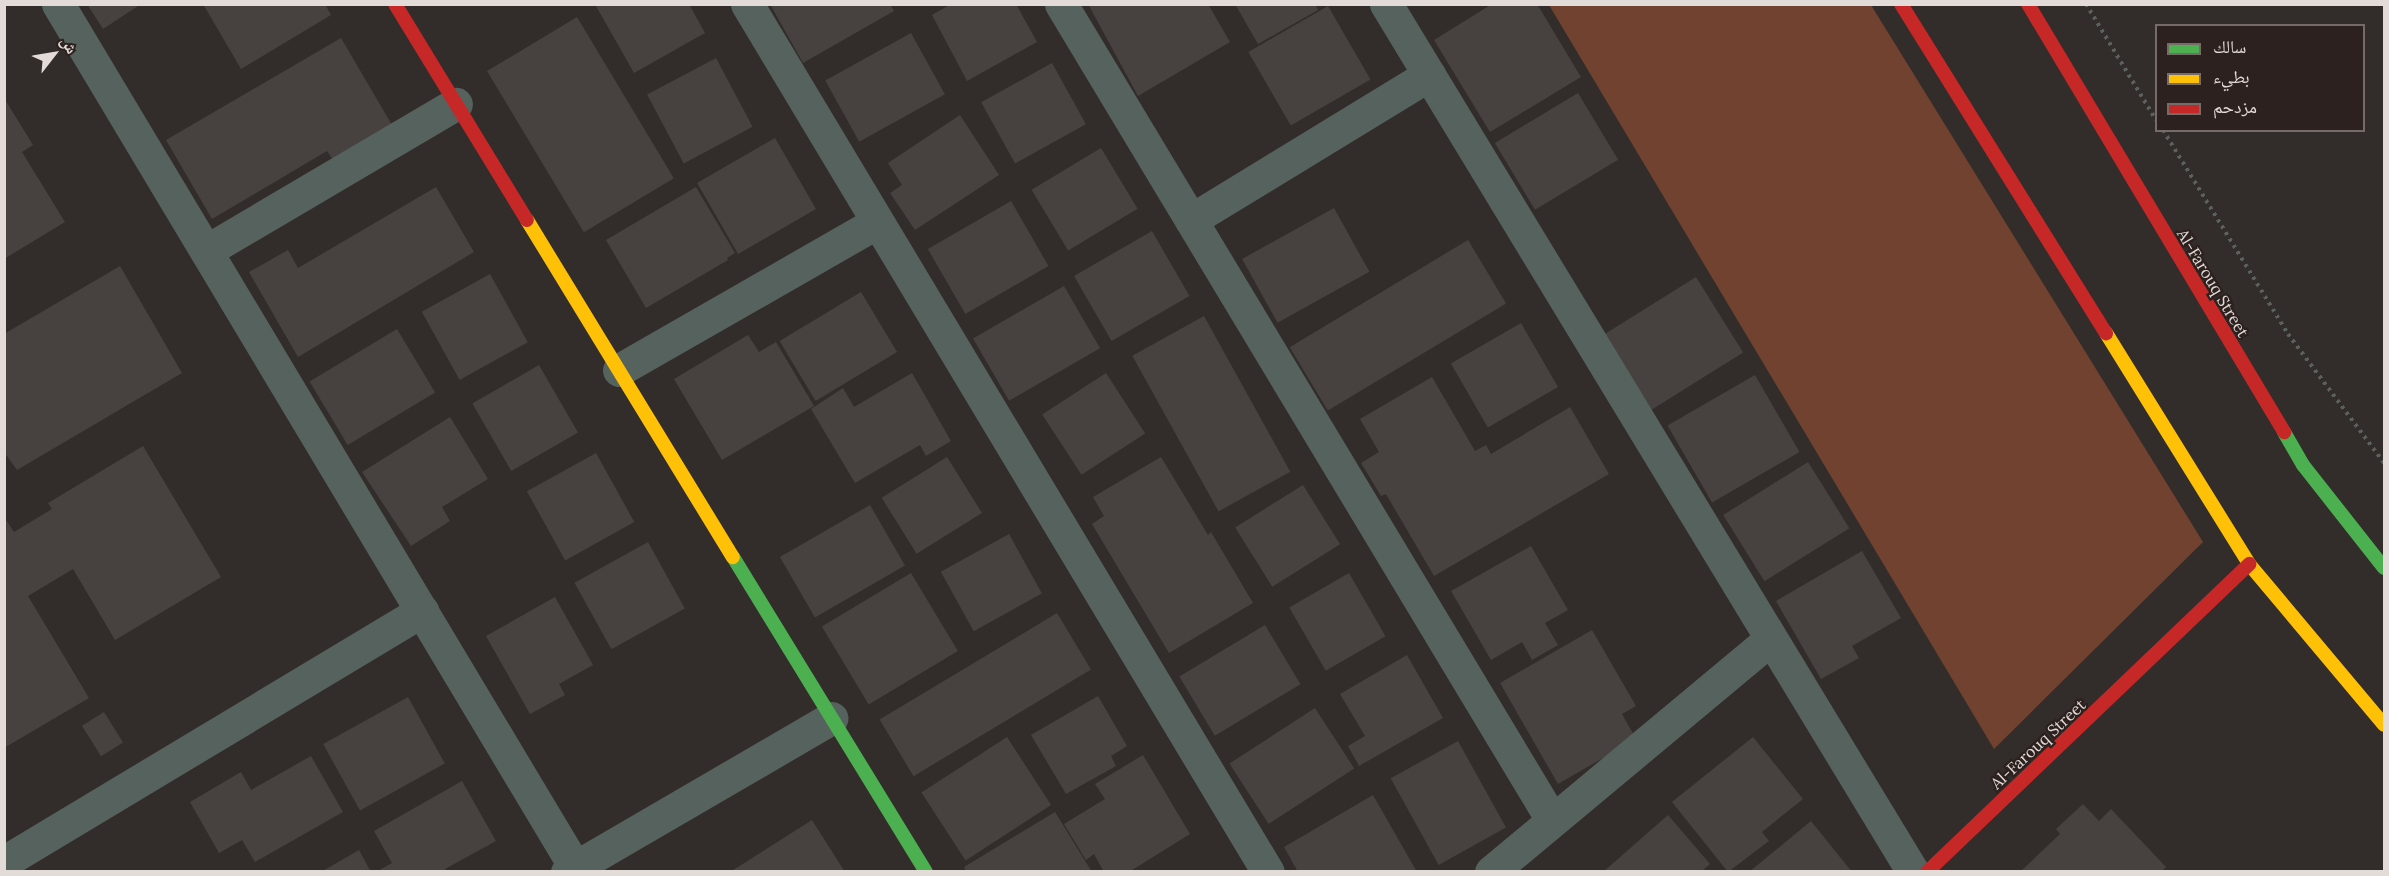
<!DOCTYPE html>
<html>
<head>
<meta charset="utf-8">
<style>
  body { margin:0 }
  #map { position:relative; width:2389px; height:876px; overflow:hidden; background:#322c2a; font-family:Lora,"Noto Naskh Arabic",serif }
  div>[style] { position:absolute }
  .green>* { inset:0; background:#714230 }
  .building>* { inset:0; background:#474240; transform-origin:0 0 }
  .path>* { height:4px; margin-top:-2px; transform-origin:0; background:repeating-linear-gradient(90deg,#5b625e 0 3px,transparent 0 7.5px) }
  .street>* { height:33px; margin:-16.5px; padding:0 16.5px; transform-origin:16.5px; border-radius:16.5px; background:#55625d }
  .fast>* { height:14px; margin:-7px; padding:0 7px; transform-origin:7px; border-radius:7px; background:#4caf50 }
  .slow>* { height:14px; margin:-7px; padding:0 7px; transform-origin:7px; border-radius:7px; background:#ffc107 }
  .jam>* { height:14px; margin:-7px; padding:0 7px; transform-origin:7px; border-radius:7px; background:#c62828 }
  span { translate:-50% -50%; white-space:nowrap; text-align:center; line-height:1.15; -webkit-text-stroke:4.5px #2c211e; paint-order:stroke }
  .street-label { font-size:16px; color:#e2dbd8 }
  .frame { position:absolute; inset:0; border:6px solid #e2dbd8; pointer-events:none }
  .legend { position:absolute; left:2155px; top:24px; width:210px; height:108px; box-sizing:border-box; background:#2c211e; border:2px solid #756b68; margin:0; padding:8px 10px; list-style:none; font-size:18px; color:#e2dbd8 }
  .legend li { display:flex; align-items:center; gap:12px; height:30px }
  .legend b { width:30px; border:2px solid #756b68 }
  .north { position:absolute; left:24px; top:24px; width:60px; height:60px; -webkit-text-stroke:4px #2c211e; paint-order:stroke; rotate:59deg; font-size:16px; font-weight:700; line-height:24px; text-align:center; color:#e2dbd8 }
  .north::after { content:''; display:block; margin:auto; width:21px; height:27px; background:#e2dbd8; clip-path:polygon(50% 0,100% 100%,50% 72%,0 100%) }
</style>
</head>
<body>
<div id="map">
  <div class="green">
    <div style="clip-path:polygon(1549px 5px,1871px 5px,2203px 542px,1994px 749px)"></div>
  </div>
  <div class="building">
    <div style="clip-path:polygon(87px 4px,141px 4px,103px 29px)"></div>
    <div style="clip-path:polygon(203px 4px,325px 4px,331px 15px,241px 69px)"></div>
    <div style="clip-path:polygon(599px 4px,689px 4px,705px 33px,634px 73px,596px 6px)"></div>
    <div style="clip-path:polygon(770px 4px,890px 4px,894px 11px,803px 63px)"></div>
    <div style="clip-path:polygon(951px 4px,1016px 4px,1037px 42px,967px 81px,932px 15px)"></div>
    <div style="clip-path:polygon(1088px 4px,1208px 4px,1230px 42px,1138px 96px)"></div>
    <div style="clip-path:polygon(1235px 4px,1315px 4px,1318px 10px,1258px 44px)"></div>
    <div style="clip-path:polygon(1492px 4px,1537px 4px,1581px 77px,1490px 132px,1434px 40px)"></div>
    <div style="left:1328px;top:6px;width:85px;height:92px;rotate:60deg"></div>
    <div style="left:577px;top:17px;width:188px;height:105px;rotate:59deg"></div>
    <div style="left:911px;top:33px;width:70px;height:98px;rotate:61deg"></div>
    <div style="clip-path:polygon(341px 38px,392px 125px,333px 160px,327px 151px,212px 219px,166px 140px)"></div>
    <div style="left:716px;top:58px;width:78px;height:78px;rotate:62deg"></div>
    <div style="left:1052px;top:63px;width:70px;height:81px;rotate:61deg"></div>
    <div style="left:1578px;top:93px;width:78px;height:97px;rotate:59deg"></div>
    <div style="clip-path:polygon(4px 98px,33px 145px,22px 152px,65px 222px,4px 259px)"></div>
    <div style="clip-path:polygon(960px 115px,999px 175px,915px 230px,890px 193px,902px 185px,888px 163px)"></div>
    <div style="left:775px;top:138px;width:82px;height:90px;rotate:60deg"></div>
    <div style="left:1101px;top:148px;width:71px;height:81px;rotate:59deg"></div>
    <div style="clip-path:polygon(436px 187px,474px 252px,298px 357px,249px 272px,288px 250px,298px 268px)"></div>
    <div style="clip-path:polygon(696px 187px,735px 253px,727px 258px,728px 260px,646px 308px,606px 240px)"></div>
    <div style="left:1011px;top:201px;width:75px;height:96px;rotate:60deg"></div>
    <div style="left:1334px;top:208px;width:73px;height:105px;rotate:61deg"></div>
    <div style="left:1152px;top:231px;width:75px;height:90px;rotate:60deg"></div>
    <div style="left:1468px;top:240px;width:74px;height:208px;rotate:59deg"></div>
    <div style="clip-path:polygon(120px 266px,182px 373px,17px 470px,4px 452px,4px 334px)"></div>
    <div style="left:490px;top:274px;width:78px;height:78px;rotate:61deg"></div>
    <div style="left:1696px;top:277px;width:89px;height:108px;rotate:58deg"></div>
    <div style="left:1064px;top:286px;width:72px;height:105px;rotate:60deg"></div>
    <div style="left:861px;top:292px;width:70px;height:95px;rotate:59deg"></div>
    <div style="left:1204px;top:316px;width:178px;height:82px;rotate:61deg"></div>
    <div style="left:1521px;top:323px;width:74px;height:81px;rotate:60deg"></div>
    <div style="left:397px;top:329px;width:74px;height:102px;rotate:59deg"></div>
    <div style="clip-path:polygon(748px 335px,759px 352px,776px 342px,814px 406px,722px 460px,674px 379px)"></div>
    <div style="left:539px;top:365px;width:78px;height:77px;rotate:60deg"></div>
    <div style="clip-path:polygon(912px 373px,951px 441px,926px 456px,920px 445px,855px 483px,811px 409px,843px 388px,854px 407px)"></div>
    <div style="left:1106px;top:373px;width:72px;height:76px;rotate:57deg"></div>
    <div style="left:1755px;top:375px;width:89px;height:101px;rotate:60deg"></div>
    <div style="clip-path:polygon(1432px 377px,1475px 451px,1486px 445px,1491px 454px,1570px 407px,1609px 474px,1434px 576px,1386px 494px,1381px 496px,1361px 463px,1379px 452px,1360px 419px)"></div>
    <div style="clip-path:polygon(450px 417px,488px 479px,442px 507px,450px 521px,411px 546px,362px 472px)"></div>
    <div style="clip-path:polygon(143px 446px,221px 577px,115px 640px,73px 569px,28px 596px,89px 698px,4px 748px,4px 517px,14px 532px,52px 509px,48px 503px)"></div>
    <div style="left:596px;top:453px;width:79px;height:79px;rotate:61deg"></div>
    <div style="left:947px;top:457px;width:66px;height:77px;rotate:58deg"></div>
    <div style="clip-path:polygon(1161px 457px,1208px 535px,1211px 532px,1253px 603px,1169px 653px,1092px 524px,1104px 516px,1093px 497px)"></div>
    <div style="left:1808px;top:462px;width:78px;height:100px;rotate:58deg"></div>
    <div style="left:1303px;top:485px;width:70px;height:80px;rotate:58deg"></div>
    <div style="left:870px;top:505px;width:70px;height:104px;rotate:60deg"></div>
    <div style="left:1009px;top:534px;width:68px;height:78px;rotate:61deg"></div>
    <div style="left:648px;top:542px;width:76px;height:84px;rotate:61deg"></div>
    <div style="clip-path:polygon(1531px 546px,1568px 610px,1545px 623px,1558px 645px,1532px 660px,1522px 642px,1491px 660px,1451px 591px)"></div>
    <div style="clip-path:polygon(1862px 551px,1901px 618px,1852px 646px,1859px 658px,1821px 679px,1776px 601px)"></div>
    <div style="left:911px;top:573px;width:91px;height:104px;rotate:59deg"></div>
    <div style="left:1349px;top:573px;width:73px;height:69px;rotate:60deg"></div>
    <div style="clip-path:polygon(555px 597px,593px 665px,559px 684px,565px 695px,530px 714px,486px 636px)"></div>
    <div style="left:1057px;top:613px;width:66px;height:207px;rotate:59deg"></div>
    <div style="left:1265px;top:625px;width:69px;height:100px;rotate:59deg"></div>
    <div style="clip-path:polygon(1592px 630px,1636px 706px,1622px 714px,1636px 739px,1558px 784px,1500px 683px)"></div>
    <div style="clip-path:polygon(1407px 655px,1443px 718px,1359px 766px,1348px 746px,1365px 736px,1340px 694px)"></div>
    <div style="clip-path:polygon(1098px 696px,1127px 746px,1111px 756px,1116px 766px,1066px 794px,1031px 735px)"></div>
    <div style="left:408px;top:697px;width:76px;height:97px;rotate:61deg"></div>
    <div style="left:1315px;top:708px;width:72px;height:102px;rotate:57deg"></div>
    <div style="left:104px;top:712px;width:36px;height:26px;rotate:58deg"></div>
    <div style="left:1007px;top:737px;width:81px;height:102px;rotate:57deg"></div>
    <div style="clip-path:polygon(1753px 737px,1803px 799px,1762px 832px,1769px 841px,1728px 872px,1672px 802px)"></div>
    <div style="left:1458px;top:741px;width:99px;height:77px;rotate:61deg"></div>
    <div style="clip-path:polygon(1143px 755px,1190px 834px,1129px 872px,1104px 872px,1094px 854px,1086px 860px,1064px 824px,1105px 799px,1095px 784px)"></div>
    <div style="clip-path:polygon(311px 756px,343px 812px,255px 862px,242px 840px,219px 853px,190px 802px,241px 772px,251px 790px)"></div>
    <div style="clip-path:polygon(462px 781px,496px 841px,445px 869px,447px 872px,376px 872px,392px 863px,374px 831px)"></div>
    <div style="clip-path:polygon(1373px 795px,1417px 872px,1298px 872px,1284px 847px)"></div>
    <div style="clip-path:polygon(2083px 804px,2099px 821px,2111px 809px,2166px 867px,2161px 872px,2020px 872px,2060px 834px,2056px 829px)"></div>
    <div style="clip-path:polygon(1055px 812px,1092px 872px,966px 872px,964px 867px)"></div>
    <div style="clip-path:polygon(1668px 815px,1710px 864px,1701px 872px,1603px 872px)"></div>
    <div style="clip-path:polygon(812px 820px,845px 872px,730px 872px)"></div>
    <div style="clip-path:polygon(1811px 821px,1852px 872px,1749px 872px)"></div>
    <div style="clip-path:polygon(359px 850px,371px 872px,321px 872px)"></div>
  </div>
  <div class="path">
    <div style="left:2086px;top:4px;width:135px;rotate:58.9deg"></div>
    <div style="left:2163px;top:130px;width:239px;rotate:58.5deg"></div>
    <div style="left:2288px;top:334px;width:161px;rotate:53.3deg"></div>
  </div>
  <div class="street">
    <div style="left:58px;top:4px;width:1006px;rotate:59.08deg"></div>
    <div style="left:747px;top:4px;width:1012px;rotate:59.03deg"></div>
    <div style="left:1061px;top:4px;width:952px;rotate:58.96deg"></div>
    <div style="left:1386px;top:4px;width:1015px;rotate:58.74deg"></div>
    <div style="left:1191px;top:220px;width:279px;rotate:-31.4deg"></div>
    <div style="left:206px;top:251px;width:290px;rotate:-30.5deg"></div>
    <div style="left:619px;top:370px;width:297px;rotate:-29.8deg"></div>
    <div style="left:4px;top:862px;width:488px;rotate:-31deg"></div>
    <div style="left:567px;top:872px;width:306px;rotate:-30.2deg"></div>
    <div style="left:1491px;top:872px;width:364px;rotate:-39.8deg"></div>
  </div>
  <div class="fast">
    <div style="left:2284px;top:432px;width:38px;rotate:60deg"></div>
    <div style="left:2303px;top:465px;width:131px;rotate:51.8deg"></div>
    <div style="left:733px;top:557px;width:369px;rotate:58.5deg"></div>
  </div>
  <div class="slow">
    <div style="left:527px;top:220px;width:395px;rotate:58.6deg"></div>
    <div style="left:2106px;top:333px;width:272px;rotate:58.2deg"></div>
    <div style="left:2249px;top:564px;width:210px;rotate:50deg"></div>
  </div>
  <div class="jam">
    <div style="left:395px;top:4px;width:253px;rotate:58.6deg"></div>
    <div style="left:1901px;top:4px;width:388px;rotate:58.1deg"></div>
    <div style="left:2028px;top:4px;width:499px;rotate:59.1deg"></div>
    <div style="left:1927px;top:872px;width:446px;rotate:-43.7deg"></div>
  </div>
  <div class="street-label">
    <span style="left:2213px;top:283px;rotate:59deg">Al-Farouq Street</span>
    <span style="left:2038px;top:744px;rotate:-43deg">Al-Farouq Street</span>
  </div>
  <div class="frame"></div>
  <ul class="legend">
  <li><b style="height:8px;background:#4caf50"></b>سالك</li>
  <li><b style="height:8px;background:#ffc107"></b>بطيء</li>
  <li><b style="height:8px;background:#c62828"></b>مزدحم</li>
  </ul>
  <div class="north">ش</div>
</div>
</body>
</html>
